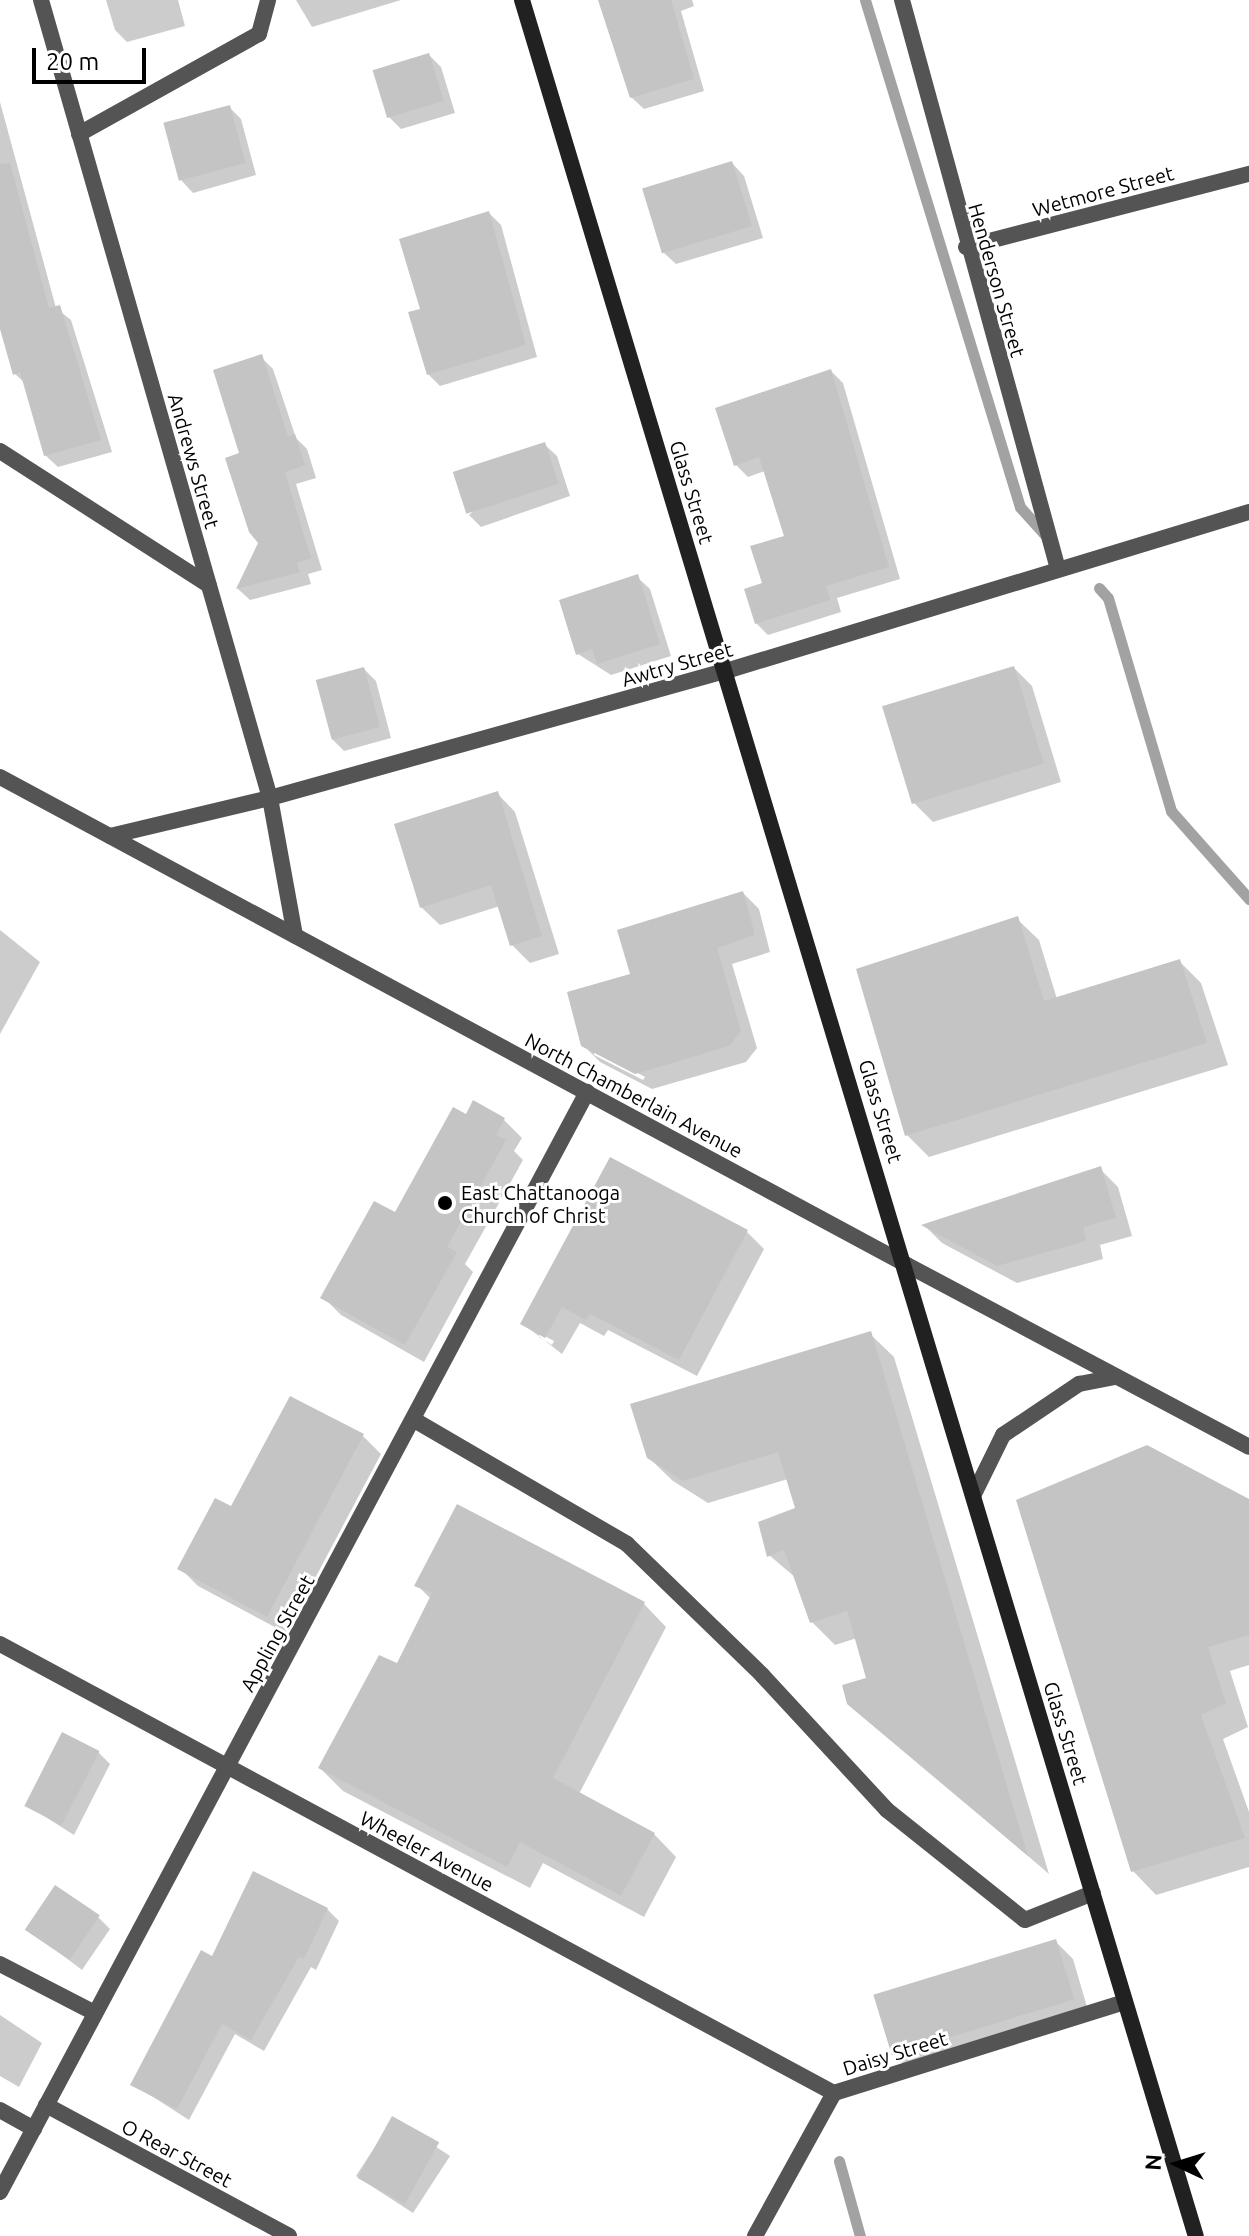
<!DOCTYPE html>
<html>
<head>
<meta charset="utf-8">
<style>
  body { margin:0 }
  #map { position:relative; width:1249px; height:2236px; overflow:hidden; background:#fff; font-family:Ubuntu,sans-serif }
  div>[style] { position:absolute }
  .shadow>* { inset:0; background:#0003; transform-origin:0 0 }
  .stream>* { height:11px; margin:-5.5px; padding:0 5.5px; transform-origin:5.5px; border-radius:5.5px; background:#a2a2a2 }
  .building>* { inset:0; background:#c4c4c4; transform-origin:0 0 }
  .service>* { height:16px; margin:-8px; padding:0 8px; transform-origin:8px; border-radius:8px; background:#545454 }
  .minor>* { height:16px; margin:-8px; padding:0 8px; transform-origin:8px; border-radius:8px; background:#545454 }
  .tertiary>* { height:16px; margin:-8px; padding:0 8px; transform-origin:8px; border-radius:8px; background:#545454 }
  .secondary>* { height:16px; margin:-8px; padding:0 8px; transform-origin:8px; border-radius:8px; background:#212121 }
  .dots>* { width:22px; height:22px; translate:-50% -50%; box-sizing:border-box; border:4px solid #fff; border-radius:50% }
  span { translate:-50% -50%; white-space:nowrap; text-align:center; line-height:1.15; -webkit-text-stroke:6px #fff; paint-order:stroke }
  .street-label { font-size:20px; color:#000 }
  .poi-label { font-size:20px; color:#000 }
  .left { translate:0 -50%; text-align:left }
  .north { position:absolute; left:1137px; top:2124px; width:80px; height:80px; -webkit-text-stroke:6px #fff; paint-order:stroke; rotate:274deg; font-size:22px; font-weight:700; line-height:32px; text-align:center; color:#000 }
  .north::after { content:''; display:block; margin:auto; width:28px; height:36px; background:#000; clip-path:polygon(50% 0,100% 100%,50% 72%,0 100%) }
  .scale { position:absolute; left:32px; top:48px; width:114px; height:36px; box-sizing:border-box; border:4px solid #000; border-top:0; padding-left:10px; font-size:24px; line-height:28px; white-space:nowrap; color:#000; -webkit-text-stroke:6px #fff; paint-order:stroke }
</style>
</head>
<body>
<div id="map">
  <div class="shadow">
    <div style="clip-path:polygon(106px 0,178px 0,185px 26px,127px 42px,115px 30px)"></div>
    <div style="clip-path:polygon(296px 0,401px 0,312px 27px)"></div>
    <div style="clip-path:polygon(600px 0,692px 0,694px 6px,681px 11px,704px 91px,644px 109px,631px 97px)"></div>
    <div style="clip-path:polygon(429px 55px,441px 67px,455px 113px,401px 129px,389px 117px)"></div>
    <div style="clip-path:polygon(0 102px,56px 308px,71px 320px,112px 452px,58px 467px,45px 455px,26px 384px,15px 374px,0 321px)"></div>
    <div style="clip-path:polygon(229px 107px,241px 119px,256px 175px,193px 193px,181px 180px)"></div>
    <div style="clip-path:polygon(732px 163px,744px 176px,763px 238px,676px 264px,663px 252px)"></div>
    <div style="clip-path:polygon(489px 213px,501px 225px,537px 357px,440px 386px,428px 374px,422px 310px)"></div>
    <div style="clip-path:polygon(261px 357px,273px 369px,296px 438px,307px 449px,316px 478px,296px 484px,322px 570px,308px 574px,311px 584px,250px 600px,238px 589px,260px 542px,242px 454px)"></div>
    <div style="clip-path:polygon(831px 371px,843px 383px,900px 579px,837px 598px,841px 612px,768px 635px,756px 623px,764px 584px,786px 537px,765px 471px,748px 477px,736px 465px)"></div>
    <div style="clip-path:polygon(544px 444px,557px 456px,570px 496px,481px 527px,469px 515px)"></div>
    <div style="clip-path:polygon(637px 577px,650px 589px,671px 656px,611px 675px,578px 654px)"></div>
    <div style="clip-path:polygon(1014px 668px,1032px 686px,1061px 782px,933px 822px,914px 803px)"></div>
    <div style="clip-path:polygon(364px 669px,376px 681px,391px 738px,344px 751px,332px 739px)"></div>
    <div style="clip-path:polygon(497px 793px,515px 812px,559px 954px,530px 963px,512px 945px,500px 906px,440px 925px,421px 907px)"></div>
    <div style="clip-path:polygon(evenodd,743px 893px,759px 909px,770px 952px,732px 964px,757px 1048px,746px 1062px,652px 1089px,600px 1062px,583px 1045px,632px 975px,743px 893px,594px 1050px,645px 1077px,643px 1080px,594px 1055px,594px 1050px)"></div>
    <div style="clip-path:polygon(1017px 919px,1039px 940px,1057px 999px,1179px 961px,1201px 983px,1228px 1065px,929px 1157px,907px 1135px)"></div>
    <div style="clip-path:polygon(0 930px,40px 962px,0 1034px)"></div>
    <div style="clip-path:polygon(466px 1117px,504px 1120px,522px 1138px,514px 1151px,523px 1160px,465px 1264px,473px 1272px,424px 1362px,341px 1315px,323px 1297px,395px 1215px)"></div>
    <div style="clip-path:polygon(1100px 1169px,1118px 1187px,1132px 1236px,1100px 1245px,1103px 1259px,1017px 1283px,942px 1243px,925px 1226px)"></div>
    <div style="clip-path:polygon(evenodd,747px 1232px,764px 1249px,697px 1376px,608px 1330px,604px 1336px,580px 1323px,562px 1354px,522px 1323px,747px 1232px,539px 1333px,554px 1341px,552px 1345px,539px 1337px,539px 1333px)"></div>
    <div style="clip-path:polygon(870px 1334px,894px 1357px,1049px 1874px,849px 1703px,869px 1679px,857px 1638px,835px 1645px,812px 1622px,796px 1578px,769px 1555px,797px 1509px,788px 1479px,708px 1503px,673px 1481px,648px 1457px)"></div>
    <div style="clip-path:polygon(363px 1436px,381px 1454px,286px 1633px,198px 1586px,180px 1568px,231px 1509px)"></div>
    <div style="clip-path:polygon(1249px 1501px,1249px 1665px,1230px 1671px,1248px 1727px,1223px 1739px,1249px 1812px,1249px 1867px,1156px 1895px,1133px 1871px)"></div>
    <div style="clip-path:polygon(417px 1585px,644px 1604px,666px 1627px,579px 1794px,654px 1834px,676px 1857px,644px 1917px,543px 1863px,530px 1888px,343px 1791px,320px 1768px,398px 1665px,431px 1599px)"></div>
    <div style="clip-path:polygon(98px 1752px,110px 1764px,74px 1835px,28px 1806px)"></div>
    <div style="clip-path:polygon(327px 1909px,339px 1921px,316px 1970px,311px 1967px,264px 2051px,235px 2034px,189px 2120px,133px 2084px,213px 1959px)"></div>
    <div style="clip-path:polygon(98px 1917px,110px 1929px,82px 1970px,28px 1929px)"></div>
    <div style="clip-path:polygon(1055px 1941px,1073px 1959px,1090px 2017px,911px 2072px,893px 2054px)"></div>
    <div style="clip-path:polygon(0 2015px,42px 2043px,19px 2087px,0 2076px)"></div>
    <div style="left:393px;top:2119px;width:68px;height:68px;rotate:33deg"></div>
  </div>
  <div class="stream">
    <div style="left:865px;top:0;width:530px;rotate:73deg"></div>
    <div style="left:1020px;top:507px;width:36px;rotate:48deg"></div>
    <div style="left:1099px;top:588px;width:13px;rotate:48deg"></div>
    <div style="left:1108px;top:598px;width:222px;rotate:73.5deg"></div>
    <div style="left:1171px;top:811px;width:118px;rotate:48.4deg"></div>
    <div style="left:839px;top:2161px;width:78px;rotate:74.4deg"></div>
  </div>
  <div class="building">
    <div style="clip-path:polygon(598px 0,671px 0,694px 79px,630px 98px)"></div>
    <div style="left:429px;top:53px;width:50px;height:59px;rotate:73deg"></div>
    <div style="left:230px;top:105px;width:60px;height:69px;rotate:75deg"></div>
    <div style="left:732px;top:161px;width:68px;height:94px;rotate:73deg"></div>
    <div style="clip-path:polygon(10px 163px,49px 308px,60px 305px,101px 440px,44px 456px,20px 372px,13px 375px,0 329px,0 164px)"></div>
    <div style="clip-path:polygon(489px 211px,526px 345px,427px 375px,408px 312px,420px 309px,399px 239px)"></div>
    <div style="clip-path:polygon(262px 354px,288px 437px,295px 434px,305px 465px,285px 472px,311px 558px,297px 563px,300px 572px,236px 589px,258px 543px,249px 532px,225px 458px,239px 453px,213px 370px)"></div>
    <div style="clip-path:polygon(831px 369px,889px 567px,826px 586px,830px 600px,755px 624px,744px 589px,762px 583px,750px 546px,784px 536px,759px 457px,734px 466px,715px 408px)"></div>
    <div style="left:545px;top:442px;width:44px;height:97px;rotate:72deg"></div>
    <div style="clip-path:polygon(638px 574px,660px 644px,597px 664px,592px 649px,576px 655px,559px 600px)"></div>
    <div style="left:1014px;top:666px;width:102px;height:138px;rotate:73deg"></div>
    <div style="left:364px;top:667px;width:62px;height:50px;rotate:75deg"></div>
    <div style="clip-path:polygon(498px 791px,542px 936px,510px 946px,491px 885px,420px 908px,394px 824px)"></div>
    <div style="clip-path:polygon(743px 891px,755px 935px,717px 948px,741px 1031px,729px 1046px,635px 1074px,581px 1046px,567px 992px,630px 974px,617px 930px)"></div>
    <div style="clip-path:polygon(1018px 916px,1044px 1001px,1180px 959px,1207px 1043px,905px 1136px,856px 969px)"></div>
    <div style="clip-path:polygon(473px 1100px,505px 1118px,496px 1135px,506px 1140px,447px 1247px,457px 1252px,405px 1345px,320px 1298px,374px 1201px,395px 1212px,453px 1107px,466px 1114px)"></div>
    <div style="clip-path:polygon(610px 1157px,748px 1230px,679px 1360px,590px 1314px,586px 1320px,562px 1307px,545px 1338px,520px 1324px)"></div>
    <div style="clip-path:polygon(1101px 1166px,1116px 1218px,1083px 1227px,1086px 1241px,997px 1266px,921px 1225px)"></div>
    <div style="clip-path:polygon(871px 1331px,1028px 1856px,847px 1704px,842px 1685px,866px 1678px,847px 1611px,810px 1623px,784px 1550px,767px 1557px,758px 1522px,795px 1508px,778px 1452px,683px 1481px,647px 1458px,630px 1404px)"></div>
    <div style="clip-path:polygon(290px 1396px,364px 1434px,267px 1617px,177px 1569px,215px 1498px,231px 1506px)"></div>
    <div style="clip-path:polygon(1147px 1445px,1249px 1499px,1249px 1635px,1208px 1647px,1226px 1703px,1201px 1715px,1245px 1838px,1131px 1872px,1016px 1500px)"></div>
    <div style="clip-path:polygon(457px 1504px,645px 1602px,553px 1778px,655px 1833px,621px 1896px,520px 1842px,507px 1867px,318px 1768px,379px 1655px,397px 1663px,432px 1593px,414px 1586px)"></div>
    <div style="left:62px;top:1732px;width:42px;height:83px;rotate:27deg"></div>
    <div style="clip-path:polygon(253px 1871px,328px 1908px,304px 1959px,299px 1957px,251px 2040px,222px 2024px,177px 2109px,130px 2085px,201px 1950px,212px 1956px)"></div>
    <div style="left:55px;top:1885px;width:54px;height:54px;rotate:34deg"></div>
    <div style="left:1056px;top:1939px;width:63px;height:191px;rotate:73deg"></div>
    <div style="left:392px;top:2116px;width:54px;height:71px;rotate:29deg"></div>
  </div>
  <div class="service">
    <div style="left:79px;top:134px;width:206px;rotate:-29.1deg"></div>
    <div style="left:259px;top:34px;width:35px;rotate:-75deg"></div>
    <div style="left:0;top:451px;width:248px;rotate:32.7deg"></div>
    <div style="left:416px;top:1421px;width:244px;rotate:30.2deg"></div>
    <div style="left:627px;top:1544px;width:188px;rotate:44.1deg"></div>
    <div style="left:762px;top:1675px;width:184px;rotate:47.2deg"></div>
    <div style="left:887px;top:1810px;width:176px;rotate:38.6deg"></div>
    <div style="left:1025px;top:1920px;width:73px;rotate:-21.7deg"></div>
  </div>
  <div class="minor">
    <div style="left:41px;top:0;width:830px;rotate:73.99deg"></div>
    <div style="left:270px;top:798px;width:140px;rotate:79.7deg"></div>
    <div style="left:902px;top:0;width:590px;rotate:74.67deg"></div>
    <div style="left:966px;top:247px;width:292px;rotate:-14.5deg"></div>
    <div style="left:0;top:777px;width:1030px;rotate:28.28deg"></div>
    <div style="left:110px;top:836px;width:164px;rotate:-13.4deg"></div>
    <div style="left:270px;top:798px;width:473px;rotate:-15.6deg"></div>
    <div style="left:726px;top:671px;width:547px;rotate:-16.91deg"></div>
    <div style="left:974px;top:1494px;width:66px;rotate:-63.8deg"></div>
    <div style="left:1003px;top:1435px;width:92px;rotate:-33.9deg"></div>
    <div style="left:1079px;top:1384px;width:38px;rotate:-11deg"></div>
    <div style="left:0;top:1644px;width:947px;rotate:28.3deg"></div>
    <div style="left:0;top:1964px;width:107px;rotate:27.3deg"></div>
    <div style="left:46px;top:2105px;width:276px;rotate:28.3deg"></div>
    <div style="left:0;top:2110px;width:39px;rotate:29deg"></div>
    <div style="left:0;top:2192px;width:1247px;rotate:-61.91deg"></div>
    <div style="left:755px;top:2236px;width:163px;rotate:-61.1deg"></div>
    <div style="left:834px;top:2093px;width:305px;rotate:-17.4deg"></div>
  </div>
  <div class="tertiary">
    <div style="left:907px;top:1265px;width:387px;rotate:28deg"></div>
  </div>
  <div class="secondary">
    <div style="left:522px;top:0;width:2335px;rotate:73.23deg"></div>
  </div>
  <div class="dots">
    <div style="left:445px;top:1203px;background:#000"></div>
  </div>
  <div class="street-label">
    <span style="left:1103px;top:191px;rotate:-15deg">Wetmore Street</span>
    <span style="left:997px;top:280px;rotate:74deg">Henderson Street</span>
    <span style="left:194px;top:461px;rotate:74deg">Andrews Street</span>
    <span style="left:692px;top:492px;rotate:73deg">Glass Street</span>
    <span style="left:677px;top:664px;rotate:-16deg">Awtry Street</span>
    <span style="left:634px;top:1095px;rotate:28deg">North Chamberlain Avenue</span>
    <span style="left:881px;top:1111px;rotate:73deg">Glass Street</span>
    <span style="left:277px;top:1633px;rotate:-61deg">Appling Street</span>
    <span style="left:1066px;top:1733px;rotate:73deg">Glass Street</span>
    <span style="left:427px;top:1851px;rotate:28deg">Wheeler Avenue</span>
    <span style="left:895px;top:2053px;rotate:-17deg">Daisy Street</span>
    <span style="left:177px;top:2153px;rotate:28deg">O Rear Street</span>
  </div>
  <div class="poi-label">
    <span class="left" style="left:461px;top:1204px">East Chattanooga<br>Church of Christ</span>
  </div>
  <div class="north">N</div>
  <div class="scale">20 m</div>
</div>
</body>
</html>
